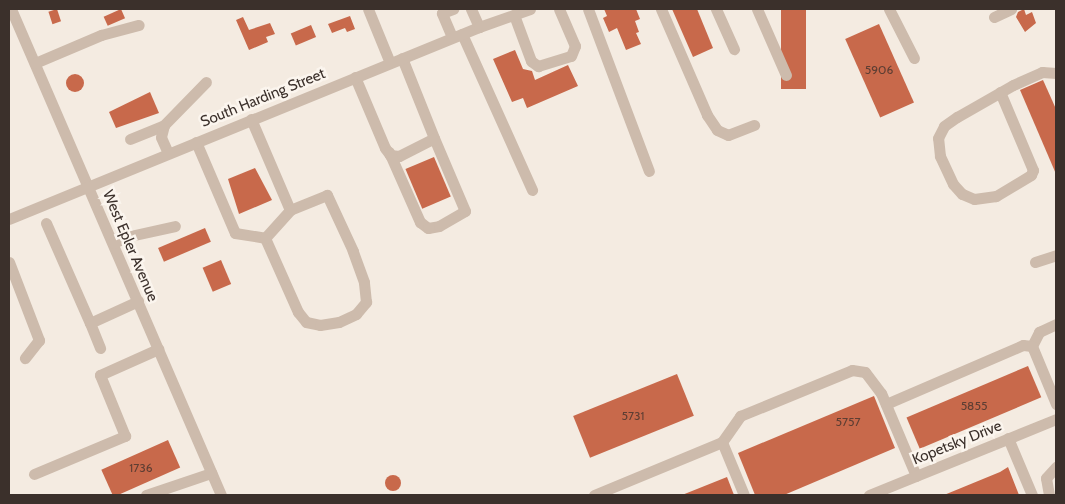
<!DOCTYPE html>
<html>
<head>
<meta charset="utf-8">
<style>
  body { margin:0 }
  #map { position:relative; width:1065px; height:504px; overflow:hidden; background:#f4ebe1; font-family:Cabin,sans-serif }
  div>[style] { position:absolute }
  .building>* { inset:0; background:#c8694b; transform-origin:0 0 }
  .round { border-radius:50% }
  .minor>* { height:11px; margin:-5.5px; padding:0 5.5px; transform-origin:5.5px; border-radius:5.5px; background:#cdbbac }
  span { translate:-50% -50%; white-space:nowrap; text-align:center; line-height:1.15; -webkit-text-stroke:5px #fbf5ee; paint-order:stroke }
  .number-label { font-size:12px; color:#5e3e33 }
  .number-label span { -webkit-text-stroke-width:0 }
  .street-label { font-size:15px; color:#3b302b }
  .frame { position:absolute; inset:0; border:10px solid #3b302b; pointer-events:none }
</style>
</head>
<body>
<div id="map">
  <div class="building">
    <div style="left:57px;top:9px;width:13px;height:9px;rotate:72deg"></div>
    <div style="left:121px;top:9px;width:10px;height:19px;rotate:66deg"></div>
    <div style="clip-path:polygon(604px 9px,636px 9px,640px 19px,635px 21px,639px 32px,636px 33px,641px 44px,626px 50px,617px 28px,609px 32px,603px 18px,607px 16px)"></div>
    <div style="clip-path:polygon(672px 9px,697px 9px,713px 48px,693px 57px)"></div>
    <div style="left:781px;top:9px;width:25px;height:80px"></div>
    <div style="clip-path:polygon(1024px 9px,1026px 15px,1032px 12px,1036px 23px,1025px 32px,1016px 17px,1018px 12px)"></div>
    <div style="clip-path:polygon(350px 16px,355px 29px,347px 32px,345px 28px,332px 33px,328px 24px)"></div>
    <div style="clip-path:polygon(243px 17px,249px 30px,270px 23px,275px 34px,266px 37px,268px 42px,249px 50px,236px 20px)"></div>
    <div style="left:879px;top:24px;width:86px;height:37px;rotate:66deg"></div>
    <div style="left:311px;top:25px;width:13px;height:22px;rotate:67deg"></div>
    <div style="clip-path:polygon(515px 50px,523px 69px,532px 71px,535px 80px,568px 65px,578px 86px,527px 108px,523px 98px,512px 102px,493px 59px)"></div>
    <div class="round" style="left:66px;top:74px;width:18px;height:18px"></div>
    <div style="clip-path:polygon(1043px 80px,1056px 109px,1056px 174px,1020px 90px)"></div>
    <div style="clip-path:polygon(150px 92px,159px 113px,116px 128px,109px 112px)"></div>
    <div style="left:434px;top:157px;width:43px;height:31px;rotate:67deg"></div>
    <div style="clip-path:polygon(255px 168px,272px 200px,239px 214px,228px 179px)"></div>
    <div style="left:205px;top:228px;width:15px;height:51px;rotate:67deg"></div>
    <div style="left:221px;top:260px;width:26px;height:20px;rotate:67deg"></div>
    <div style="left:1028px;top:366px;width:34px;height:132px;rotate:67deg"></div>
    <div style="left:677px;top:374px;width:45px;height:112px;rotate:68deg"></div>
    <div style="clip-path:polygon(874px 396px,895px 448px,784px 495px,755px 495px,738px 453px)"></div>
    <div style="left:168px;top:440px;width:30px;height:73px;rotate:66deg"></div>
    <div style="clip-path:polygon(1008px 467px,1019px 495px,944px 495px,1000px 472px)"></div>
    <div class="round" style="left:385px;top:475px;width:16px;height:16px"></div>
    <div style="clip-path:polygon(727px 477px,734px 495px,682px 495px)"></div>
  </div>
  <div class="minor">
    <div style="left:11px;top:9px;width:529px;rotate:66.63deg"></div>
    <div style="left:368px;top:9px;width:58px;rotate:67.8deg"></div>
    <div style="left:471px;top:9px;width:20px;rotate:66deg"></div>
    <div style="left:588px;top:9px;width:173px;rotate:69.4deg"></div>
    <div style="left:661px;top:9px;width:116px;rotate:66.5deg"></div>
    <div style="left:707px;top:115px;width:18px;rotate:56deg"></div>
    <div style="left:717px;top:130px;width:12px;rotate:24deg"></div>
    <div style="left:728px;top:135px;width:28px;rotate:-21deg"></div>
    <div style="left:716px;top:9px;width:44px;rotate:65.8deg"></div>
    <div style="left:757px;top:9px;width:72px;rotate:66.3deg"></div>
    <div style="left:889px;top:9px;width:55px;rotate:63deg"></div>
    <div style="left:514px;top:15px;width:49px;rotate:69.7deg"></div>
    <div style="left:531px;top:61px;width:9px;rotate:36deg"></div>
    <div style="left:538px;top:66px;width:34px;rotate:-17deg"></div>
    <div style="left:571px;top:56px;width:11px;rotate:-68deg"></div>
    <div style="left:575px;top:46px;width:40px;rotate:-113.4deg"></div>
    <div style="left:994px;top:17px;width:19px;rotate:-25deg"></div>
    <div style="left:462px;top:34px;width:171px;rotate:65.8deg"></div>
    <div style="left:452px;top:37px;width:26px;rotate:-113deg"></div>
    <div style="left:442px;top:13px;width:12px;rotate:-20deg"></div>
    <div style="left:35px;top:63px;width:72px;rotate:-23deg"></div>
    <div style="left:101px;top:35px;width:39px;rotate:-15deg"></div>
    <div style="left:355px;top:77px;width:77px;rotate:67.1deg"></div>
    <div style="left:385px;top:148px;width:9px;rotate:54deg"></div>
    <div style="left:390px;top:155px;width:9px;rotate:6deg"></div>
    <div style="left:399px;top:156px;width:39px;rotate:-27deg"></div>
    <div style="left:434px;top:138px;width:86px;rotate:-111.8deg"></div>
    <div style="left:1000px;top:92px;width:85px;rotate:67.1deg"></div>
    <div style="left:1033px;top:170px;width:5px;rotate:112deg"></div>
    <div style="left:1031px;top:175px;width:41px;rotate:149deg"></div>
    <div style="left:996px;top:196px;width:22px;rotate:172deg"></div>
    <div style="left:974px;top:199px;width:13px;rotate:-157deg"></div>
    <div style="left:962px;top:194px;width:13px;rotate:-132deg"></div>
    <div style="left:953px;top:184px;width:31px;rotate:-115deg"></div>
    <div style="left:940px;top:156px;width:18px;rotate:-96deg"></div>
    <div style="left:938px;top:138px;width:13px;rotate:-63deg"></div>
    <div style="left:944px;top:126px;width:16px;rotate:-35deg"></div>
    <div style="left:957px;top:117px;width:64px;rotate:-29.7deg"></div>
    <div style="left:1013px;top:85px;width:32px;rotate:-24deg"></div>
    <div style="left:1042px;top:72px;width:14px;rotate:4deg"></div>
    <div style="left:130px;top:139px;width:37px;rotate:-22deg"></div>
    <div style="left:196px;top:142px;width:99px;rotate:66.8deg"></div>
    <div style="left:235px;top:233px;width:30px;rotate:9deg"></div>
    <div style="left:265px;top:238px;width:81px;rotate:66deg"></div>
    <div style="left:298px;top:312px;width:13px;rotate:51deg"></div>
    <div style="left:306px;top:322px;width:14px;rotate:12deg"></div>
    <div style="left:320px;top:325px;width:19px;rotate:-9deg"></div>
    <div style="left:339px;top:322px;width:19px;rotate:-25deg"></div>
    <div style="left:356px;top:314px;width:16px;rotate:-50deg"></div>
    <div style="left:366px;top:302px;width:20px;rotate:-96deg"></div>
    <div style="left:364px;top:282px;width:33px;rotate:-110deg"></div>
    <div style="left:353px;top:251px;width:62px;rotate:-114.9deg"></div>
    <div style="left:327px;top:195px;width:40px;rotate:158deg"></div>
    <div style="left:290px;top:210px;width:99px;rotate:-113.2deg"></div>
    <div style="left:389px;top:152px;width:77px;rotate:66.1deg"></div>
    <div style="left:420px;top:222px;width:10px;rotate:37deg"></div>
    <div style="left:428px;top:228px;width:11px;rotate:-10deg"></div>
    <div style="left:439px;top:226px;width:30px;rotate:-30deg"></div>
    <div style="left:465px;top:211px;width:79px;rotate:-113deg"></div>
    <div style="left:168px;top:153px;width:17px;rotate:-114deg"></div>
    <div style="left:161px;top:137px;width:12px;rotate:-76deg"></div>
    <div style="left:164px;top:125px;width:60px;rotate:-45.7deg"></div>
    <div style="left:9px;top:219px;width:508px;rotate:-22.22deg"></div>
    <div style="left:479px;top:27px;width:54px;rotate:-19.4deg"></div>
    <div style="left:46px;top:223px;width:109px;rotate:66.3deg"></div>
    <div style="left:90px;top:323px;width:53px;rotate:-24.6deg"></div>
    <div style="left:265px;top:238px;width:38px;rotate:-48deg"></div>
    <div style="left:113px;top:243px;width:18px;rotate:-22deg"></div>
    <div style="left:130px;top:236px;width:46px;rotate:-12.5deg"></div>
    <div style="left:9px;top:262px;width:84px;rotate:69deg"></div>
    <div style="left:39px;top:340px;width:23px;rotate:128deg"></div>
    <div style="left:1035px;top:262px;width:22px;rotate:-18deg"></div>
    <div style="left:90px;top:323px;width:27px;rotate:68deg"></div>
    <div style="left:1032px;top:346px;width:16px;rotate:-63deg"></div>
    <div style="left:1039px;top:332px;width:19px;rotate:-25deg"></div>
    <div style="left:886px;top:404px;width:149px;rotate:-23.3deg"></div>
    <div style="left:1023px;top:345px;width:9px;rotate:6deg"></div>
    <div style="left:1032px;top:346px;width:63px;rotate:67.5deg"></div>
    <div style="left:1008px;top:438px;width:62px;rotate:67.2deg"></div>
    <div style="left:722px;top:442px;width:32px;rotate:-55deg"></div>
    <div style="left:740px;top:416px;width:121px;rotate:-22.3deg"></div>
    <div style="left:852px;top:370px;width:13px;rotate:9deg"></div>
    <div style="left:865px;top:372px;width:26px;rotate:53deg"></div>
    <div style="left:881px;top:393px;width:90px;rotate:67.1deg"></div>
    <div style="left:34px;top:474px;width:99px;rotate:-22.7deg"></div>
    <div style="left:125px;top:436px;width:66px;rotate:-112.3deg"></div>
    <div style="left:100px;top:375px;width:64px;rotate:-24.1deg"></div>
    <div style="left:146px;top:495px;width:69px;rotate:-18.7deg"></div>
    <div style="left:594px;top:495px;width:139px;rotate:-22.5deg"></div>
    <div style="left:722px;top:442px;width:57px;rotate:67.5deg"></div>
    <div style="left:869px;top:495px;width:202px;rotate:-22.1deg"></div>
    <div style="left:1049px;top:495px;width:17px;rotate:-100deg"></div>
    <div style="left:1046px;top:478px;width:15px;rotate:-48deg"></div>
  </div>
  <div class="number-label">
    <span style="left:879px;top:70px">5906</span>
    <span style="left:974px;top:406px">5855</span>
    <span style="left:633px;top:416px">5731</span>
    <span style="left:848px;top:422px">5757</span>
    <span style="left:141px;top:468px">1736</span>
  </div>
  <div class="street-label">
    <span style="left:263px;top:98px;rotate:-22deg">South Harding Street</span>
    <span style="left:130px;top:246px;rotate:67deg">West Epler Avenue</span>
    <span style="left:957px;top:443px;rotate:-22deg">Kopetsky Drive</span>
  </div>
  <div class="frame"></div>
</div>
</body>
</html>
